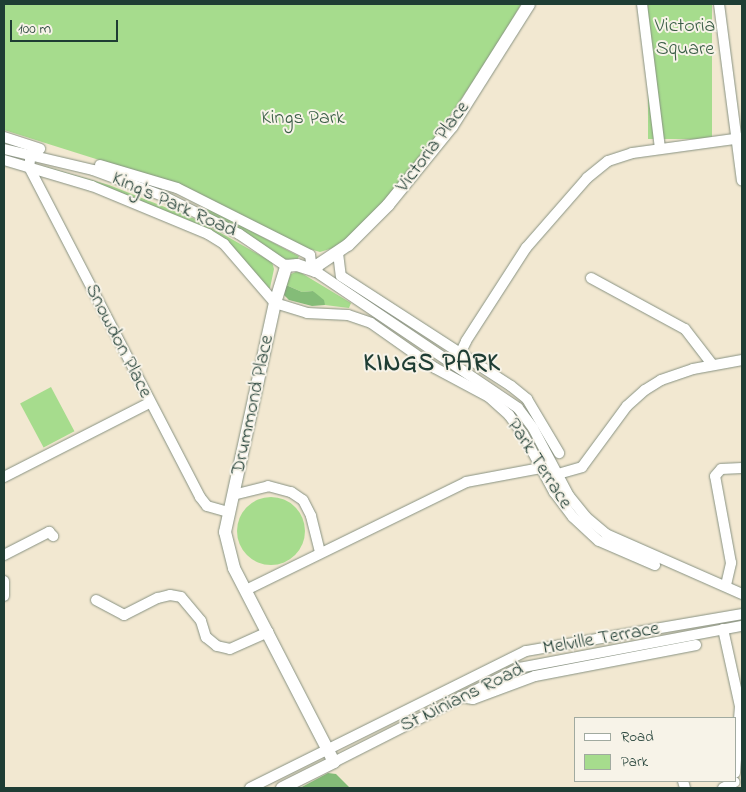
<!DOCTYPE html>
<html>
<head>
<meta charset="utf-8">
<style>
  body { margin:0 }
  #map { position:relative; width:746px; height:792px; overflow:hidden; background:#f2e8d1; font-family:"Indie Flower",sans-serif }
  div>[style] { position:absolute }
  .green>* { inset:0; background:#a6dc8d; transform-origin:0 0 }
  .round { border-radius:50% }
  .forest>* { inset:0; background:#84bc78 }
  .roads { filter:drop-shadow(0 0 1px #889282) drop-shadow(0 0 1px #889282) }
  .minor>* { height:10px; margin:-5px; padding:0 5px; transform-origin:5px; border-radius:5px; background:#fff }
  .major>* { height:12px; margin:-6px; padding:0 6px; transform-origin:6px; border-radius:6px; background:#fff }
  span { translate:-50% -50%; white-space:nowrap; text-align:center; line-height:1.15; -webkit-text-stroke:4px #f7f3e8; paint-order:stroke }
  .park-label { font-size:20px; color:#3a5d46 }
  .street-label { font-size:20px; color:#1f3d34 }
  .district-label { font-size:25px; color:#1f3d34; font-weight:700; letter-spacing:1px }
  .frame { position:absolute; inset:0; border:5px solid #1f3d34; pointer-events:none }
  .legend { position:absolute; left:574px; top:717px; width:162px; height:65px; box-sizing:border-box; background:#f7f3e8; border:1px solid #a1aaa0; margin:0; padding:6px 9px; list-style:none; font-size:15px; color:#1f3d34 }
  .legend li { display:flex; align-items:center; gap:10px; height:25px }
  .legend b { width:25px; border:1px solid #a1aaa0 }
  .scale { position:absolute; left:10px; top:20px; width:108px; height:22px; box-sizing:border-box; border:2px solid #1f3d34; border-top:0; padding-left:6px; font-size:15px; line-height:18px; white-space:nowrap; color:#1f3d34; -webkit-text-stroke:4px #f7f3e8; paint-order:stroke }
</style>
</head>
<body>
<div id="map">
  <div class="green">
    <div style="clip-path:polygon(4px 4px,521px 4px,496px 48px,433px 140px,366px 223px,343px 245px,320px 252px,303px 247px,188px 188px,4px 130px)"></div>
    <div style="left:648px;top:4px;width:64px;height:135px"></div>
    <div style="clip-path:polygon(43px 166px,109px 185px,195px 219px,228px 237px,272px 262px,274px 269px,270px 288px,266px 290px,225px 242px,40px 168px)"></div>
    <div style="left:208px;top:208px;width:103px;height:9px;rotate:28deg"></div>
    <div style="clip-path:polygon(298px 271px,351px 303px,349px 308px,325px 305px,313px 291px,302px 292px,286px 285px,291px 274px)"></div>
    <div style="left:51px;top:387px;width:50px;height:35px;rotate:62deg"></div>
    <div class="round" style="left:237px;top:497px;width:68px;height:68px"></div>
  </div>
  <div class="forest">
    <div style="clip-path:polygon(286px 285px,302px 292px,313px 291px,324px 300px,325px 305px,312px 306px,289px 300px,284px 295px)"></div>
    <div style="clip-path:polygon(328px 773px,336px 774px,350px 788px,300px 788px)"></div>
  </div>
  <div class="roads">
    <div class="minor">
      <div style="left:642px;top:4px;width:145px;rotate:82.9deg"></div>
      <div style="left:719px;top:4px;width:178px;rotate:82.6deg"></div>
      <div style="left:4px;top:137px;width:38px;rotate:18deg"></div>
      <div style="left:4px;top:149px;width:91px;rotate:13.3deg"></div>
      <div style="left:93px;top:170px;width:75px;rotate:20.4deg"></div>
      <div style="left:163px;top:196px;width:85px;rotate:26.6deg"></div>
      <div style="left:239px;top:234px;width:57px;rotate:34.2deg"></div>
      <div style="left:31px;top:153px;width:14px;rotate:98deg"></div>
      <div style="left:29px;top:167px;width:372px;rotate:62.6deg"></div>
      <div style="left:200px;top:497px;width:11px;rotate:52deg"></div>
      <div style="left:207px;top:506px;width:22px;rotate:16deg"></div>
      <div style="left:4px;top:160px;width:92px;rotate:16.5deg"></div>
      <div style="left:92px;top:186px;width:126px;rotate:22.5deg"></div>
      <div style="left:208px;top:234px;width:19px;rotate:32deg"></div>
      <div style="left:224px;top:244px;width:78px;rotate:49.2deg"></div>
      <div style="left:275px;top:303px;width:34px;rotate:17deg"></div>
      <div style="left:307px;top:313px;width:41px;rotate:2.8deg"></div>
      <div style="left:348px;top:315px;width:24px;rotate:19deg"></div>
      <div style="left:371px;top:323px;width:78px;rotate:35.1deg"></div>
      <div style="left:435px;top:368px;width:61px;rotate:28.2deg"></div>
      <div style="left:489px;top:397px;width:27px;rotate:42deg"></div>
      <div style="left:509px;top:415px;width:24px;rotate:54deg"></div>
      <div style="left:523px;top:434px;width:66px;rotate:61.9deg"></div>
      <div style="left:554px;top:492px;width:31px;rotate:53deg"></div>
      <div style="left:573px;top:517px;width:35px;rotate:43deg"></div>
      <div style="left:599px;top:541px;width:61px;rotate:23.2deg"></div>
      <div style="left:100px;top:165px;width:80px;rotate:16.6deg"></div>
      <div style="left:177px;top:188px;width:149px;rotate:26.7deg"></div>
      <div style="left:310px;top:255px;width:15px;rotate:82deg"></div>
      <div style="left:338px;top:253px;width:23px;rotate:83deg"></div>
      <div style="left:341px;top:276px;width:202px;rotate:32.9deg"></div>
      <div style="left:511px;top:386px;width:21px;rotate:39deg"></div>
      <div style="left:527px;top:399px;width:63px;rotate:59.3deg"></div>
      <div style="left:315px;top:271px;width:245px;rotate:34deg"></div>
      <div style="left:518px;top:408px;width:25px;rotate:53deg"></div>
      <div style="left:533px;top:428px;width:77px;rotate:62.1deg"></div>
      <div style="left:569px;top:496px;width:27px;rotate:51deg"></div>
      <div style="left:586px;top:517px;width:26px;rotate:40deg"></div>
      <div style="left:606px;top:534px;width:149px;rotate:23.8deg"></div>
      <div style="left:591px;top:278px;width:107px;rotate:28.5deg"></div>
      <div style="left:685px;top:329px;width:44px;rotate:52.4deg"></div>
      <div style="left:455px;top:364px;width:25px;rotate:-64deg"></div>
      <div style="left:466px;top:341px;width:111px;rotate:-57.2deg"></div>
      <div style="left:526px;top:248px;width:93px;rotate:-48.9deg"></div>
      <div style="left:587px;top:178px;width:27px;rotate:-39deg"></div>
      <div style="left:608px;top:161px;width:25px;rotate:-18deg"></div>
      <div style="left:632px;top:153px;width:111px;rotate:-7.8deg"></div>
      <div style="left:4px;top:477px;width:163px;rotate:-27deg"></div>
      <div style="left:233px;top:495px;width:36px;rotate:-14deg"></div>
      <div style="left:268px;top:486px;width:24px;rotate:15deg"></div>
      <div style="left:291px;top:492px;width:14px;rotate:34deg"></div>
      <div style="left:303px;top:500px;width:18px;rotate:63deg"></div>
      <div style="left:311px;top:516px;width:38px;rotate:76deg"></div>
      <div style="left:4px;top:555px;width:51px;rotate:-27.1deg"></div>
      <div style="left:49px;top:532px;width:6px;rotate:45deg"></div>
      <div style="left:4px;top:581px;width:15px;rotate:90deg"></div>
      <div style="left:726px;top:585px;width:23px;rotate:-77deg"></div>
      <div style="left:731px;top:563px;width:88px;rotate:-100.4deg"></div>
      <div style="left:715px;top:476px;width:9px;rotate:-49deg"></div>
      <div style="left:721px;top:469px;width:21px;rotate:-3deg"></div>
      <div style="left:246px;top:590px;width:245px;rotate:-26.1deg"></div>
      <div style="left:466px;top:482px;width:76px;rotate:-10.6deg"></div>
      <div style="left:541px;top:468px;width:18px;rotate:19deg"></div>
      <div style="left:558px;top:474px;width:25px;rotate:-16deg"></div>
      <div style="left:582px;top:467px;width:76px;rotate:-53.6deg"></div>
      <div style="left:627px;top:406px;width:24px;rotate:-42deg"></div>
      <div style="left:645px;top:390px;width:19px;rotate:-32deg"></div>
      <div style="left:661px;top:380px;width:34px;rotate:-19deg"></div>
      <div style="left:693px;top:369px;width:50px;rotate:-10.4deg"></div>
      <div style="left:96px;top:600px;width:32px;rotate:28deg"></div>
      <div style="left:124px;top:615px;width:38px;rotate:-27deg"></div>
      <div style="left:158px;top:598px;width:12px;rotate:-14deg"></div>
      <div style="left:170px;top:595px;width:11px;rotate:10deg"></div>
      <div style="left:181px;top:597px;width:31px;rotate:50deg"></div>
      <div style="left:201px;top:621px;width:17px;rotate:73deg"></div>
      <div style="left:206px;top:637px;width:14px;rotate:39deg"></div>
      <div style="left:217px;top:646px;width:13px;rotate:13deg"></div>
      <div style="left:230px;top:649px;width:42px;rotate:-24.1deg"></div>
      <div style="left:723px;top:629px;width:79px;rotate:77.6deg"></div>
      <div style="left:740px;top:706px;width:67px;rotate:94.3deg"></div>
      <div style="left:460px;top:697px;width:13px;rotate:9deg"></div>
      <div style="left:473px;top:699px;width:66px;rotate:-20.4deg"></div>
      <div style="left:535px;top:676px;width:164px;rotate:-10.9deg"></div>
      <div style="left:334px;top:762px;width:208px;rotate:-26.9deg"></div>
      <div style="left:519px;top:668px;width:227px;rotate:-10.7deg"></div>
      <div style="left:683px;top:781px;width:7px;rotate:74deg"></div>
      <div style="left:250px;top:788px;width:308px;rotate:-26.4deg"></div>
      <div style="left:526px;top:651px;width:219px;rotate:-9.7deg"></div>
      <div style="left:723px;top:788px;width:13px;rotate:-27deg"></div>
    </div>
    <div class="major">
      <div style="left:282px;top:788px;width:58px;rotate:-26.6deg"></div>
      <div style="left:334px;top:762px;width:218px;rotate:-117.3deg"></div>
      <div style="left:234px;top:568px;width:37px;rotate:-104deg"></div>
      <div style="left:225px;top:532px;width:234px;rotate:-77.7deg"></div>
      <div style="left:275px;top:303px;width:39px;rotate:-73deg"></div>
      <div style="left:286px;top:266px;width:11px;rotate:-5deg"></div>
      <div style="left:297px;top:265px;width:19px;rotate:18deg"></div>
      <div style="left:315px;top:271px;width:7px;rotate:-63deg"></div>
      <div style="left:318px;top:265px;width:36px;rotate:-34deg"></div>
      <div style="left:348px;top:245px;width:57px;rotate:-45deg"></div>
      <div style="left:388px;top:205px;width:102px;rotate:-51deg"></div>
      <div style="left:452px;top:126px;width:144px;rotate:-57.7deg"></div>
    </div>
  </div>
  <div class="park-label">
    <span style="left:685px;top:38px">Victoria<br>Square</span>
    <span style="left:303px;top:118px">Kings Park</span>
  </div>
  <div class="street-label">
    <span style="left:433px;top:147px;rotate:-53deg">Victoria Place</span>
    <span style="left:174px;top:205px;rotate:24deg">King's Park Road</span>
    <span style="left:118px;top:341px;rotate:63deg">Snowdon Place</span>
    <span style="left:253px;top:405px;rotate:-78deg">Drummond Place</span>
    <span style="left:539px;top:464px;rotate:57deg">Park Terrace</span>
    <span style="left:601px;top:639px;rotate:-10deg">Melville Terrace</span>
    <span style="left:462px;top:698px;rotate:-26deg">St Ninians Road</span>
  </div>
  <div class="district-label">
    <span style="left:432px;top:364px">KINGS PARK</span>
  </div>
  <div class="frame"></div>
  <ul class="legend">
  <li><b style="height:6px;background:#fff"></b>Road</li>
  <li><b style="height:14px;background:#a6dc8d"></b>Park</li>
  </ul>
  <div class="scale">100 m</div>
</div>
</body>
</html>
